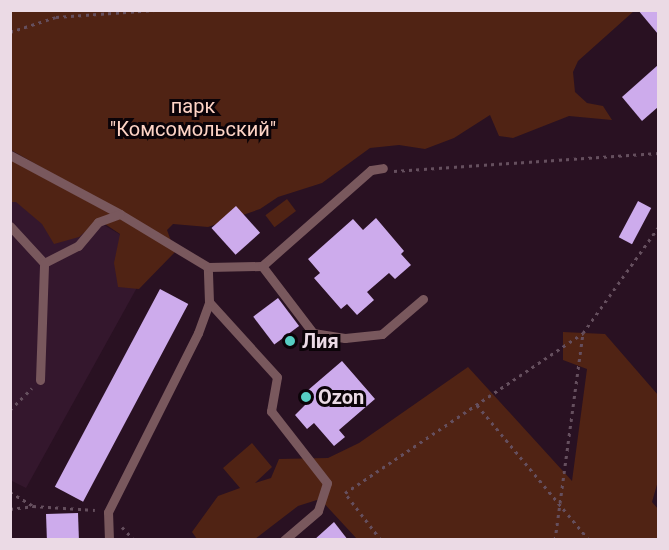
<!DOCTYPE html>
<html>
<head>
<meta charset="utf-8">
<style>
  body { margin:0 }
  #map { position:relative; width:669px; height:550px; overflow:hidden; background:#291122; font-family:Roboto,sans-serif }
  div>[style] { position:absolute }
  .built>* { inset:0; background:#34172d }
  .green>* { inset:0; background:#502314; transform-origin:0 0 }
  .building>* { inset:0; background:#cdabec; transform-origin:0 0 }
  .path>* { height:3px; margin-top:-1.5px; transform-origin:0; background:repeating-linear-gradient(90deg,#654f5e 0 3px,transparent 0 7.5px) }
  .lane>* { height:9px; margin:-4.5px; padding:0 4.5px; transform-origin:4.5px; border-radius:4.5px; background:#79585d }
  .dots>* { width:16px; height:16px; translate:-50% -50%; box-sizing:border-box; border:3px solid #0b0308; border-radius:50% }
  span { translate:-50% -50%; white-space:nowrap; text-align:center; line-height:1.15; -webkit-text-stroke:6px #0b0308; paint-order:stroke }
  .park-label { font-size:20px; color:#fed4c6 }
  .poi-label { font-size:20px; color:#ebdae5; font-weight:700 }
  .left { translate:0 -50%; text-align:left }
  .frame { position:absolute; inset:0; border:12px solid #ebdae5; pointer-events:none }
</style>
</head>
<body>
<div id="map">
  <div class="built">
    <div style="clip-path:polygon(10px 170px,155px 255px,26px 488px,10px 480px)"></div>
  </div>
  <div class="green">
    <div style="clip-path:polygon(11px 11px,634px 11px,578px 61px,573px 72px,575px 92px,587px 103px,603px 106px,612px 120px,569px 116px,513px 138px,499px 136px,490px 115px,454px 138px,425px 149px,399px 145px,370px 148px,322px 183px,278px 197px,260px 209px,208px 227px,173px 224px,167px 230px,171px 241px,11px 150px)"></div>
    <div style="clip-path:polygon(11px 160px,174px 248px,175px 252px,139px 289px,118px 287px,114px 263px,120px 234px,99px 220px,79px 237px,54px 244px,42px 224px,16px 202px,11px 202px)"></div>
    <div style="left:287px;top:199px;width:15px;height:27px;rotate:53deg"></div>
    <div style="clip-path:polygon(563px 332px,605px 334px,658px 395px,658px 481px,652px 502px,658px 509px,658px 539px,357px 539px,320px 499px,298px 506px,255px 539px,197px 539px,192px 532px,218px 496px,240px 488px,223px 468px,252px 443px,272px 467px,255px 483px,271px 478px,279px 459px,328px 458px,359px 443px,468px 367px,572px 481px,587px 369px,563px 360px)"></div>
  </div>
  <div class="building">
    <div style="clip-path:polygon(638px 10px,658px 10px,658px 34px)"></div>
    <div style="clip-path:polygon(658px 65px,658px 107px,642px 121px,622px 97px)"></div>
    <div style="left:638px;top:201px;width:15px;height:41px;rotate:28deg"></div>
    <div style="left:236px;top:206px;width:36px;height:33px;rotate:48deg"></div>
    <div style="clip-path:polygon(376px 218px,404px 251px,401px 254px,411px 265px,395px 279px,389px 273px,367px 292px,374px 300px,357px 315px,347px 304px,341px 309px,314px 278px,320px 273px,308px 259px,353px 219px,363px 230px)"></div>
    <div style="left:160px;top:289px;width:32px;height:224px;rotate:28deg"></div>
    <div style="left:278px;top:298px;width:35px;height:31px;rotate:53deg"></div>
    <div style="clip-path:polygon(342px 361px,375px 399px,339px 430px,345px 437px,334px 446px,314px 423px,307px 429px,295px 415px,306px 404px,300px 397px)"></div>
    <div style="left:78px;top:513px;width:27px;height:32px;rotate:88deg"></div>
    <div style="clip-path:polygon(334px 522px,348px 540px,314px 540px)"></div>
  </div>
  <div class="path">
    <div style="left:10px;top:32px;width:48px;rotate:-18.1deg"></div>
    <div style="left:56px;top:17px;width:99px;rotate:-4deg"></div>
    <div style="left:394px;top:171px;width:265px;rotate:-3.9deg"></div>
    <div style="left:477px;top:405px;width:175px;rotate:50.3deg"></div>
    <div style="left:10px;top:410px;width:31px;rotate:-45deg"></div>
    <div style="left:10px;top:492px;width:26px;rotate:31deg"></div>
    <div style="left:10px;top:509px;width:23px;rotate:-7deg"></div>
    <div style="left:33px;top:506px;width:62px;rotate:3.7deg"></div>
    <div style="left:122px;top:527px;width:18px;rotate:47deg"></div>
    <div style="left:381px;top:540px;width:59px;rotate:-127.5deg"></div>
    <div style="left:345px;top:493px;width:287px;rotate:-33.9deg"></div>
    <div style="left:583px;top:333px;width:129px;rotate:-54.5deg"></div>
    <div style="left:555px;top:540px;width:209px;rotate:-82.3deg"></div>
  </div>
  <div class="lane">
    <div style="left:10px;top:155px;width:125px;rotate:28.2deg"></div>
    <div style="left:120px;top:214px;width:103px;rotate:31.1deg"></div>
    <div style="left:10px;top:226px;width:50px;rotate:47.4deg"></div>
    <div style="left:44px;top:263px;width:38px;rotate:-27deg"></div>
    <div style="left:78px;top:246px;width:31px;rotate:-50deg"></div>
    <div style="left:98px;top:222px;width:23px;rotate:-20deg"></div>
    <div style="left:262px;top:266px;width:145px;rotate:-41.4deg"></div>
    <div style="left:371px;top:170px;width:12px;rotate:-9deg"></div>
    <div style="left:209px;top:302px;width:101px;rotate:47.8deg"></div>
    <div style="left:277px;top:377px;width:35px;rotate:100deg"></div>
    <div style="left:271px;top:411px;width:91px;rotate:52.1deg"></div>
    <div style="left:327px;top:483px;width:29px;rotate:108deg"></div>
    <div style="left:318px;top:511px;width:45px;rotate:139.5deg"></div>
    <div style="left:40px;top:380px;width:117px;rotate:-88deg"></div>
    <div style="left:109px;top:540px;width:28px;rotate:-92deg"></div>
    <div style="left:108px;top:512px;width:200px;rotate:-63.3deg"></div>
    <div style="left:198px;top:333px;width:33px;rotate:-70deg"></div>
    <div style="left:209px;top:302px;width:35px;rotate:-92deg"></div>
    <div style="left:208px;top:267px;width:54px;rotate:-1.1deg"></div>
    <div style="left:262px;top:266px;width:84px;rotate:52.7deg"></div>
    <div style="left:313px;top:333px;width:32px;rotate:9deg"></div>
    <div style="left:345px;top:338px;width:37px;rotate:-6deg"></div>
    <div style="left:382px;top:334px;width:54px;rotate:-40.5deg"></div>
  </div>
  <div class="dots">
    <div style="left:290px;top:341px;background:#56cec3"></div>
    <div style="left:306px;top:397px;background:#56cec3"></div>
  </div>
  <div class="park-label">
    <span style="left:193px;top:118px">парк<br>"Комсомольский"</span>
  </div>
  <div class="poi-label">
    <span class="left" style="left:302px;top:341px">Лия</span>
    <span class="left" style="left:318px;top:397px">Ozon</span>
  </div>
  <div class="frame"></div>
</div>
</body>
</html>
